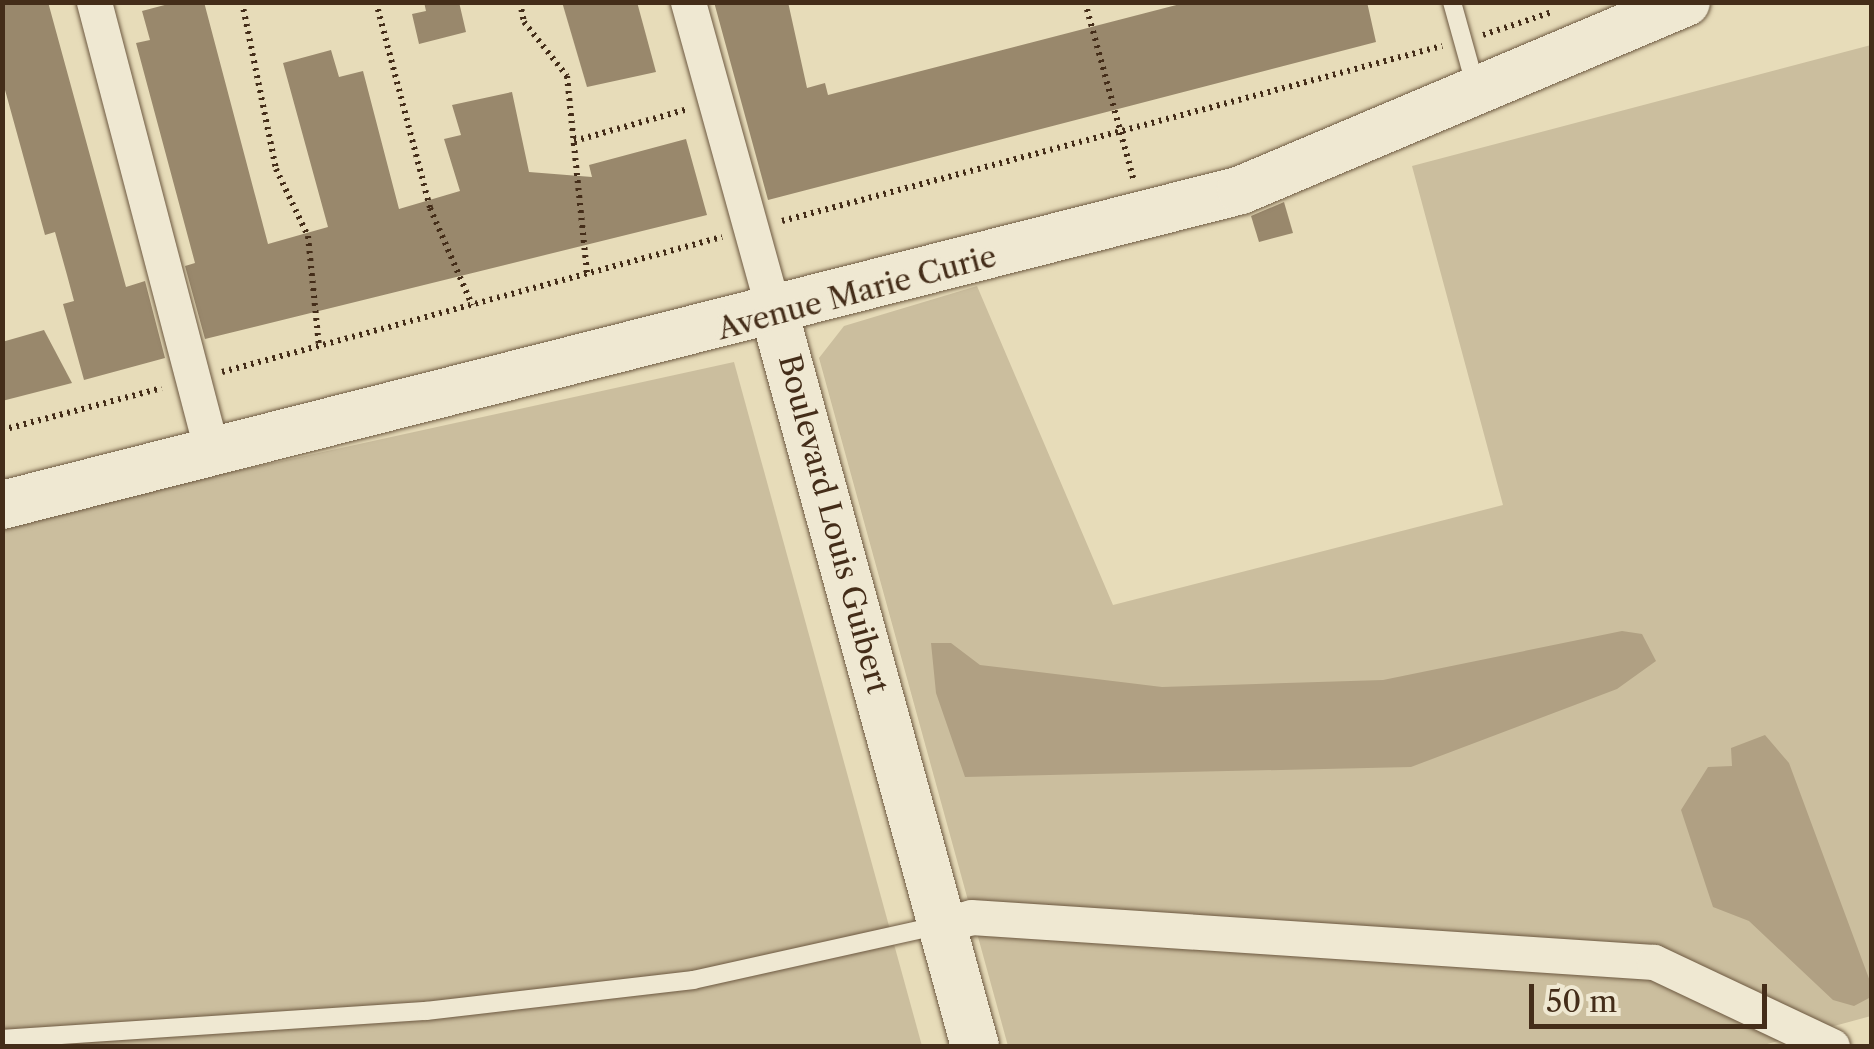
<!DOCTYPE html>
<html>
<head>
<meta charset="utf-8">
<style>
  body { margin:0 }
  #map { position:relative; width:1874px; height:1049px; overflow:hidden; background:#e7dcb9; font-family:"Libre Caslon Text",serif }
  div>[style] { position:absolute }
  .green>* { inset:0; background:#cbbe9e }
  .water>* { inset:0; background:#b0a083 }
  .building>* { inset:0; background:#99886c }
  .path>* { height:6px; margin-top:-3px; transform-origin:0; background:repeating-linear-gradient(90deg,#442d19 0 2.5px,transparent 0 7.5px) }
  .roads { filter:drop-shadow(0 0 2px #6d5941) drop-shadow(0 0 2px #6d5941) }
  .lane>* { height:18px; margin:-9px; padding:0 9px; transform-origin:9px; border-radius:9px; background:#efe8d2 }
  .street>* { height:35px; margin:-17.5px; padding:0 17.5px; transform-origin:17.5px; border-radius:17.5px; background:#efe8d2 }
  .secondary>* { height:48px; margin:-24px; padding:0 24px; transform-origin:24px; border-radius:24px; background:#efe8d2 }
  span { translate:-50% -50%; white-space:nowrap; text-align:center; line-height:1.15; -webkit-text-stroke:8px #efe8d2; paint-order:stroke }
  .street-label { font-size:30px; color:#442d19 }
  .frame { position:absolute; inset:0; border:5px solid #442d19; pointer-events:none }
  .scale { position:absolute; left:1529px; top:984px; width:238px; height:45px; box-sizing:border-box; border:5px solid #442d19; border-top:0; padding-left:12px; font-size:30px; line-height:35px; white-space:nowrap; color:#442d19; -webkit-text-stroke:8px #efe8d2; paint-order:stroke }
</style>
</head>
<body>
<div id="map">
  <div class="green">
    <div style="clip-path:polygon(1871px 45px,1871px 1016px,1760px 1046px,1008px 1046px,819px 358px,844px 326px,977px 286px,1113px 605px,1503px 505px,1412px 166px)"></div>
    <div style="clip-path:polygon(734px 362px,922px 1046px,3px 1046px,2px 522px)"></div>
  </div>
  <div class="water">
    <div style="clip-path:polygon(1622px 631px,1642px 634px,1656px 661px,1617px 689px,1411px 767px,965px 777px,936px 693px,931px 643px,951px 643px,980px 665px,1162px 687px,1383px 680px)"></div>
    <div style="clip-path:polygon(1765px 735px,1789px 763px,1871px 984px,1871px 997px,1854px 1006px,1833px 1000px,1749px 921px,1713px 907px,1706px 886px,1681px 810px,1708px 767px,1732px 766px,1731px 748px)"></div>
  </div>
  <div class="building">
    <div style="clip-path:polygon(2px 2px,48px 2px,126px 287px,145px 281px,165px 358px,84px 380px,63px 304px,74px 301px,67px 275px,55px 232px,45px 235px,2px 79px)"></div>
    <div style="clip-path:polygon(176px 2px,204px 2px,268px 244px,328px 227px,283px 63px,331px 50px,339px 77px,363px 71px,399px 209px,460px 191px,444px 139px,461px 135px,452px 105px,512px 92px,529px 172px,592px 177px,589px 165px,686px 139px,707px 215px,205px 339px,185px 266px,195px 263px,136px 43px,150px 40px,142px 11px)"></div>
    <div style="clip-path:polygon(424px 2px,459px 2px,466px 32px,419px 44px,412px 14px,426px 11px)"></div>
    <div style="clip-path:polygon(562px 2px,637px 2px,656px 72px,587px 87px)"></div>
    <div style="clip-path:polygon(714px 2px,788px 2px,807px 88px,825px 83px,828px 95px,1188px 2px,1367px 2px,1376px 42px,768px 200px)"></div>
    <div style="clip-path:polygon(1284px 202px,1293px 233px,1259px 242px,1251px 216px)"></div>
    <div style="clip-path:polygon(44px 330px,72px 383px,2px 401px,2px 342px)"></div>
  </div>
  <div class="path">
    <div style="left:242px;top:2px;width:170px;rotate:78.5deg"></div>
    <div style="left:276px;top:169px;width:74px;rotate:64.5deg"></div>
    <div style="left:308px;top:236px;width:111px;rotate:84.3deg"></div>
    <div style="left:376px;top:2px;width:213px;rotate:75.3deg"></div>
    <div style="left:430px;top:208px;width:106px;rotate:66.6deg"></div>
    <div style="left:520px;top:2px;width:20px;rotate:79deg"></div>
    <div style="left:524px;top:22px;width:69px;rotate:51.5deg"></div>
    <div style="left:567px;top:76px;width:199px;rotate:84.2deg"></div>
    <div style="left:1085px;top:2px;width:186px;rotate:74.7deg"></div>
    <div style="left:1483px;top:35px;width:73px;rotate:-18.4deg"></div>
    <div style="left:574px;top:141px;width:118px;rotate:-15.7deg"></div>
    <div style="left:782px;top:221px;width:683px;rotate:-14.85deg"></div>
    <div style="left:222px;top:372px;width:518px;rotate:-15.11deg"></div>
    <div style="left:2px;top:430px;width:165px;rotate:-14.7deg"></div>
  </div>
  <div class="roads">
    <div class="lane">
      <div style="left:1452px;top:2px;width:89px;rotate:74.4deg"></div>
      <div style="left:2px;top:1039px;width:425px;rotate:-3.8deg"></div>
      <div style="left:426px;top:1011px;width:269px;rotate:-6.6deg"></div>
      <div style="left:693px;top:980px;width:255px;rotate:-12.5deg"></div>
    </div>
    <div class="street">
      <div style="left:94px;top:2px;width:468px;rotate:75.3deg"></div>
      <div style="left:688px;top:2px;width:325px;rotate:74.5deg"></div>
      <div style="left:942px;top:925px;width:30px;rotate:-15deg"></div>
      <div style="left:971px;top:917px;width:684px;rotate:3.77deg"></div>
      <div style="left:1654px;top:962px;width:197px;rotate:25.3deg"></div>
    </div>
    <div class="secondary">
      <div style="left:775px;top:315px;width:758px;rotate:74.7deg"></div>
      <div style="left:2px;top:505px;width:1278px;rotate:-14.26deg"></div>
      <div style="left:1241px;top:190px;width:483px;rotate:-22.9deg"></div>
    </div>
  </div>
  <div class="street-label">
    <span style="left:857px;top:293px;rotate:-15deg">Avenue Marie Curie</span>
    <span style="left:833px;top:524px;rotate:75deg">Boulevard Louis Guibert</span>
  </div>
  <div class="frame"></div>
  <div class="scale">50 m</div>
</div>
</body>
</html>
